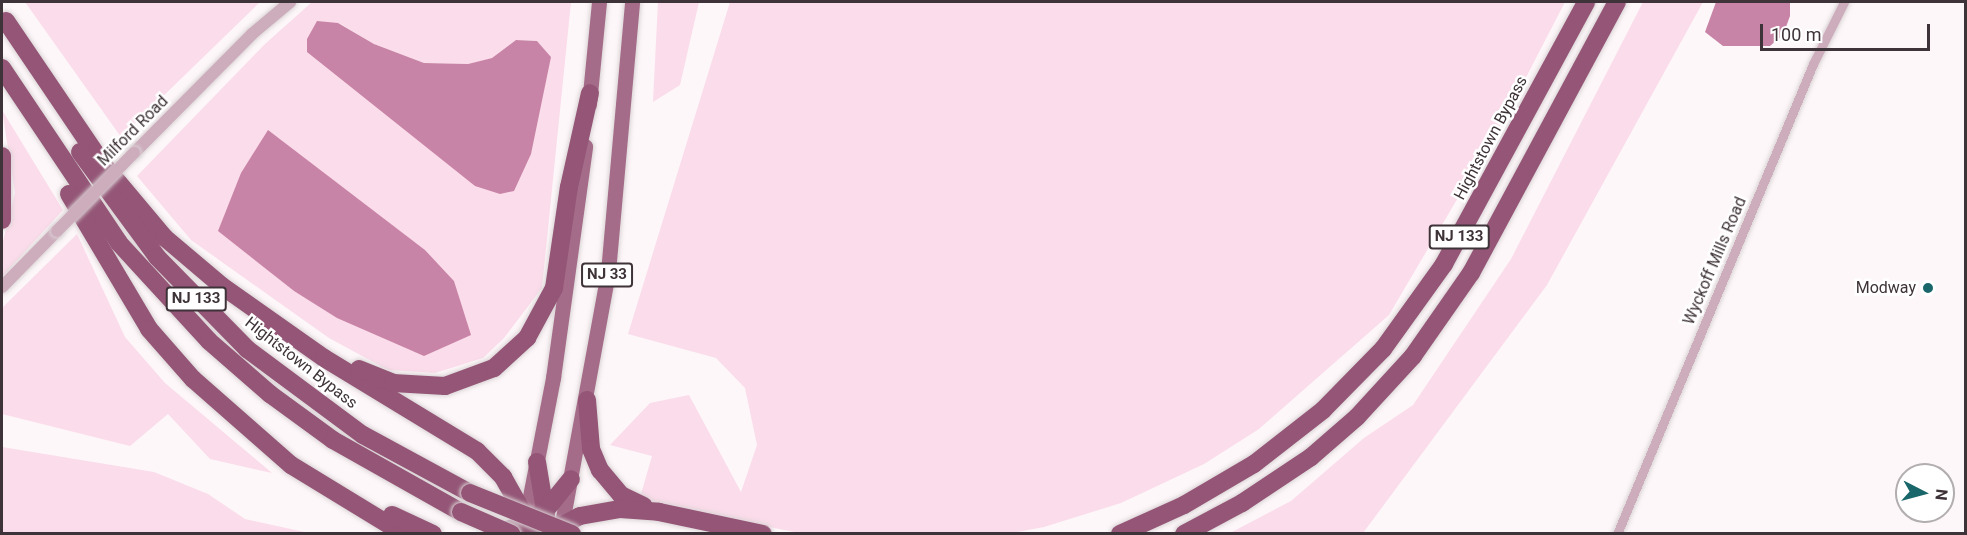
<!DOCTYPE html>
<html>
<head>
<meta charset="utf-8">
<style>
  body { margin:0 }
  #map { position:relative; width:1967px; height:535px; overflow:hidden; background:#fdf7f9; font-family:Roboto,sans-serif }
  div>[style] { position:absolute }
  .green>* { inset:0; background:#fbdcea }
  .water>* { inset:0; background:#c884a6 }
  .roads { filter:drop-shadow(0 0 2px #dbd4d6) drop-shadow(0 0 2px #dbd4d6) }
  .minor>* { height:9px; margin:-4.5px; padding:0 4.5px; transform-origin:4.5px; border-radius:4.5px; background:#cdacbc }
  .tertiary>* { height:12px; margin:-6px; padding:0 6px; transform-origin:6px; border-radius:6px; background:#cdacbc }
  .primary>* { height:15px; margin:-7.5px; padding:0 7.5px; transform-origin:7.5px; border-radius:7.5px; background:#a46c88 }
  .motorway>* { height:18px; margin:-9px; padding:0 9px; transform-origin:9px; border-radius:9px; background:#945576 }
  .bridges { filter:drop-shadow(0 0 2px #dbd4d6) drop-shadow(0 0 2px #dbd4d6) }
  .tertiary-bridge>* { height:12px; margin:-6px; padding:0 6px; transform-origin:6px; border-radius:6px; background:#cdacbc }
  .motorway-bridge>* { height:18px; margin:-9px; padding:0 9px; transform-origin:9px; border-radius:9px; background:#945576 }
  .dots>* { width:16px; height:16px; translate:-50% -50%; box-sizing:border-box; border:3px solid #fff; border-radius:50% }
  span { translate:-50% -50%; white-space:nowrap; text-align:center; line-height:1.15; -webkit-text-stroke:5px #fff; paint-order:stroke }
  .shield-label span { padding:2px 4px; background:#fff; border:2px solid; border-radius:4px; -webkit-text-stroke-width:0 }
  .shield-label { font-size:15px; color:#3e3338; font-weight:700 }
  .street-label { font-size:16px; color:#3e3338 }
  .poi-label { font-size:16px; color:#3e3338 }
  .right { translate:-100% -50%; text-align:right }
  .frame { position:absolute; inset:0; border:3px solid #3e3338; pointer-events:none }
  .north { position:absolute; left:1895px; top:463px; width:60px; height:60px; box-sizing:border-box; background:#fff; border:2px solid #b2adaf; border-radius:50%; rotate:96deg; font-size:16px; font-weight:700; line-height:24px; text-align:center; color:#3e3338 }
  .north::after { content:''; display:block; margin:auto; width:21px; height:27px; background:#19676a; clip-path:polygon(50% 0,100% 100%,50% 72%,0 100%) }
  .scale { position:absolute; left:1760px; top:24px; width:170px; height:27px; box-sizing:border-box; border:3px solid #3e3338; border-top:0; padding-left:8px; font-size:18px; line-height:21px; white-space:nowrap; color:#3e3338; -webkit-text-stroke:4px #fff; paint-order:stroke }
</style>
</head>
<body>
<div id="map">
  <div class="green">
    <div style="clip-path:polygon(25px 2px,260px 2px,121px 137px)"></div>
    <div style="clip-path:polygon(evenodd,312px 2px,571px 2px,542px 288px,504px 338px,483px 358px,435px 373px,388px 370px,329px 338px,191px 240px,137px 176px,265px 44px,312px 2px,339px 23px,374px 44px,424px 63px,468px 64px,492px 58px,516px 40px,537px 41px,551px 57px,475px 186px,339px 23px,312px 2px,268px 131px,425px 250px,454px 281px,459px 302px,316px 303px,294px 291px,244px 251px,268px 131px)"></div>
    <div style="clip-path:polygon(658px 2px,699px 2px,680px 85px,653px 102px)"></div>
    <div style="clip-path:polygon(730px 2px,1565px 2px,1506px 116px,1389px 315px,1259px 429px,1204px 464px,1121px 503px,1044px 527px,1006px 534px,804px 534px,639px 501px,652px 456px,610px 445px,650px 403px,689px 395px,741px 492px,757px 445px,745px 388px,716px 358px,628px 334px)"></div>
    <div style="clip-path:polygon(1643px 2px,1703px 2px,1547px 285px,1363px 533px,1230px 533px,1291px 501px,1364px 438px,1413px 405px,1511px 259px)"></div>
    <div style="clip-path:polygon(2px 110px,63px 210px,2px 277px,2px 245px,15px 193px)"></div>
    <div style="clip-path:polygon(77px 234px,125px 337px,165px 383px,272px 473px,210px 459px,168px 414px,130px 446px,2px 414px,2px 308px)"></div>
    <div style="clip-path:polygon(2px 447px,154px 472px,208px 494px,245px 519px,309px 533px,2px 533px)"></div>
  </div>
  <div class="water">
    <div style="clip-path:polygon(1716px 2px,1790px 2px,1790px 16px,1783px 35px,1770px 46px,1723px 46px,1705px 32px)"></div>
    <div style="clip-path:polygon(317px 21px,338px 23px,374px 44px,424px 63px,468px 64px,492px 58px,516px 40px,537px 41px,551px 57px,531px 154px,514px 191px,500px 194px,475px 186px,307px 52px,307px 39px)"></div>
    <div style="clip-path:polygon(268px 130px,425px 250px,454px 281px,471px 335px,424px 356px,337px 318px,294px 291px,218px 231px,241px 173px)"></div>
  </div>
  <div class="roads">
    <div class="minor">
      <div style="left:1617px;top:534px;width:509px;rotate:-67.36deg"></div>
      <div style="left:1813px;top:64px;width:69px;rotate:-63.4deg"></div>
    </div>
    <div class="tertiary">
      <div style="left:134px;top:153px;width:168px;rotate:-45.2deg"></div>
      <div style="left:252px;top:34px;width:50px;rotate:-40.1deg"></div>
      <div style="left:2px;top:287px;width:78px;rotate:-45.5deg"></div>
    </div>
    <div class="primary">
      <div style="left:589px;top:104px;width:102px;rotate:-84.4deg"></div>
      <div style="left:525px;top:522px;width:147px;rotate:-79deg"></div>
      <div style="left:553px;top:378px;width:234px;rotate:-82.1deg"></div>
      <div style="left:560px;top:534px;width:266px;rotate:-79.6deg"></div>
      <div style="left:608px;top:272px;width:271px;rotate:-84.9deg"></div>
    </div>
    <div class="motorway">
      <div style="left:6px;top:21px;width:171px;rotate:55.9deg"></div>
      <div style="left:102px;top:163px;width:97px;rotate:50deg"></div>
      <div style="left:164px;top:237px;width:76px;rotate:40.2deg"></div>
      <div style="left:222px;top:286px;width:125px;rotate:35.2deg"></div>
      <div style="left:324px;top:358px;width:179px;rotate:31.3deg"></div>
      <div style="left:477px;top:451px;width:37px;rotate:45deg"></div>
      <div style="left:503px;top:477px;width:65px;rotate:60.7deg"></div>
      <div style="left:2px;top:68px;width:211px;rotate:56.2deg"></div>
      <div style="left:119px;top:243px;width:133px;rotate:47.4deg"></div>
      <div style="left:209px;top:341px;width:81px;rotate:41deg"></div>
      <div style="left:270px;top:394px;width:78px;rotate:36.1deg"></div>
      <div style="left:333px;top:440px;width:147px;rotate:29.4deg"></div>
      <div style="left:80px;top:152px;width:130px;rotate:53.7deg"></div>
      <div style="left:157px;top:257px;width:129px;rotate:45.6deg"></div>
      <div style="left:247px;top:349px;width:144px;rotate:36.6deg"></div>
      <div style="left:363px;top:435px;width:122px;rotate:28.5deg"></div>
      <div style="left:2px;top:156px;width:64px;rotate:90deg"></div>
      <div style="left:69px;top:194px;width:157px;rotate:59.3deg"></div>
      <div style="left:149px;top:329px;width:67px;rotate:48.7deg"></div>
      <div style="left:193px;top:379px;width:130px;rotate:41.3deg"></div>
      <div style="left:291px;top:465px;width:132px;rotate:31.4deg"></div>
      <div style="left:359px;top:369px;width:37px;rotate:22deg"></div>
      <div style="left:393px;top:383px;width:52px;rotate:3.3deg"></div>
      <div style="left:445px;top:386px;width:52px;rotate:-20.2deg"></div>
      <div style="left:494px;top:368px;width:45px;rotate:-42.3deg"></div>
      <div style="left:527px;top:338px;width:57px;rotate:-61.6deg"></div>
      <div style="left:554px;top:288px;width:102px;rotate:-81.6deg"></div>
      <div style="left:569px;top:187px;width:96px;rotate:-77.4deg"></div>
      <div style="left:587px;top:400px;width:49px;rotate:85.3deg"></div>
      <div style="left:591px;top:449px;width:23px;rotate:67deg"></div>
      <div style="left:600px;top:470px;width:33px;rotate:50deg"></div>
      <div style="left:621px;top:495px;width:25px;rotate:26deg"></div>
      <div style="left:537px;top:462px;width:61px;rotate:80.5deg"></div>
      <div style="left:392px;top:515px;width:45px;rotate:24.9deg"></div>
      <div style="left:495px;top:534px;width:31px;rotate:-19deg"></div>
      <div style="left:524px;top:524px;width:25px;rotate:-32deg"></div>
      <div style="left:545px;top:511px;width:41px;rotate:-50.9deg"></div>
      <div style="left:546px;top:534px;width:38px;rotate:-28deg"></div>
      <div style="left:580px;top:516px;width:41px;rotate:-9.9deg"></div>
      <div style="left:620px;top:509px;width:39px;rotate:4deg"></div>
      <div style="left:659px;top:512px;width:106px;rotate:11.9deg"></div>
      <div style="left:1120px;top:534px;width:70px;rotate:-24.4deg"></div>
      <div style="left:1184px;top:505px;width:81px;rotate:-30.4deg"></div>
      <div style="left:1254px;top:464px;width:88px;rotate:-38deg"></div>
      <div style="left:1323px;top:410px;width:86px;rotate:-45.5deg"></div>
      <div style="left:1383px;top:349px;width:105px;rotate:-54.3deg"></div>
      <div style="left:1444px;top:264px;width:298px;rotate:-61.5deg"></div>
      <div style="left:1184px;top:534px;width:66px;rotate:-28.1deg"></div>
      <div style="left:1242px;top:503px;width:83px;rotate:-33.7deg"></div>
      <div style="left:1311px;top:457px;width:61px;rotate:-41deg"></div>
      <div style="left:1357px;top:417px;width:83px;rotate:-47.4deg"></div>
      <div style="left:1413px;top:356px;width:101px;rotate:-55.1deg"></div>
      <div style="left:1471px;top:273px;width:308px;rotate:-61.7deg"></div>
    </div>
  </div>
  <div class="bridges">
    <div class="tertiary-bridge">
      <div style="left:57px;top:231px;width:110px;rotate:-45.4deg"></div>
    </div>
    <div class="motorway-bridge">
      <div style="left:470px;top:493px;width:110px;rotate:21.9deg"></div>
      <div style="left:461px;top:512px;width:55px;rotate:23.7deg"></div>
    </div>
  </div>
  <div class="dots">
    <div style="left:1928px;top:288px;background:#19676a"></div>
  </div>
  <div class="shield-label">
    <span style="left:1459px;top:237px">NJ 133</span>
    <span style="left:607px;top:275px">NJ 33</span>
    <span style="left:196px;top:299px">NJ 133</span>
  </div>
  <div class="street-label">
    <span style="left:133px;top:131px;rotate:-45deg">Milford Road</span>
    <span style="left:1491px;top:138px;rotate:-62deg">Hightstown Bypass</span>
    <span style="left:1715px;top:261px;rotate:-67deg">Wyckoff Mills Road</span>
    <span style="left:301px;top:363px;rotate:38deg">Hightstown Bypass</span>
  </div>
  <div class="poi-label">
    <span class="right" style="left:1916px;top:288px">Modway</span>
  </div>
  <div class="frame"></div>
  <div class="north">N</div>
  <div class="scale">100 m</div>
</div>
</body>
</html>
